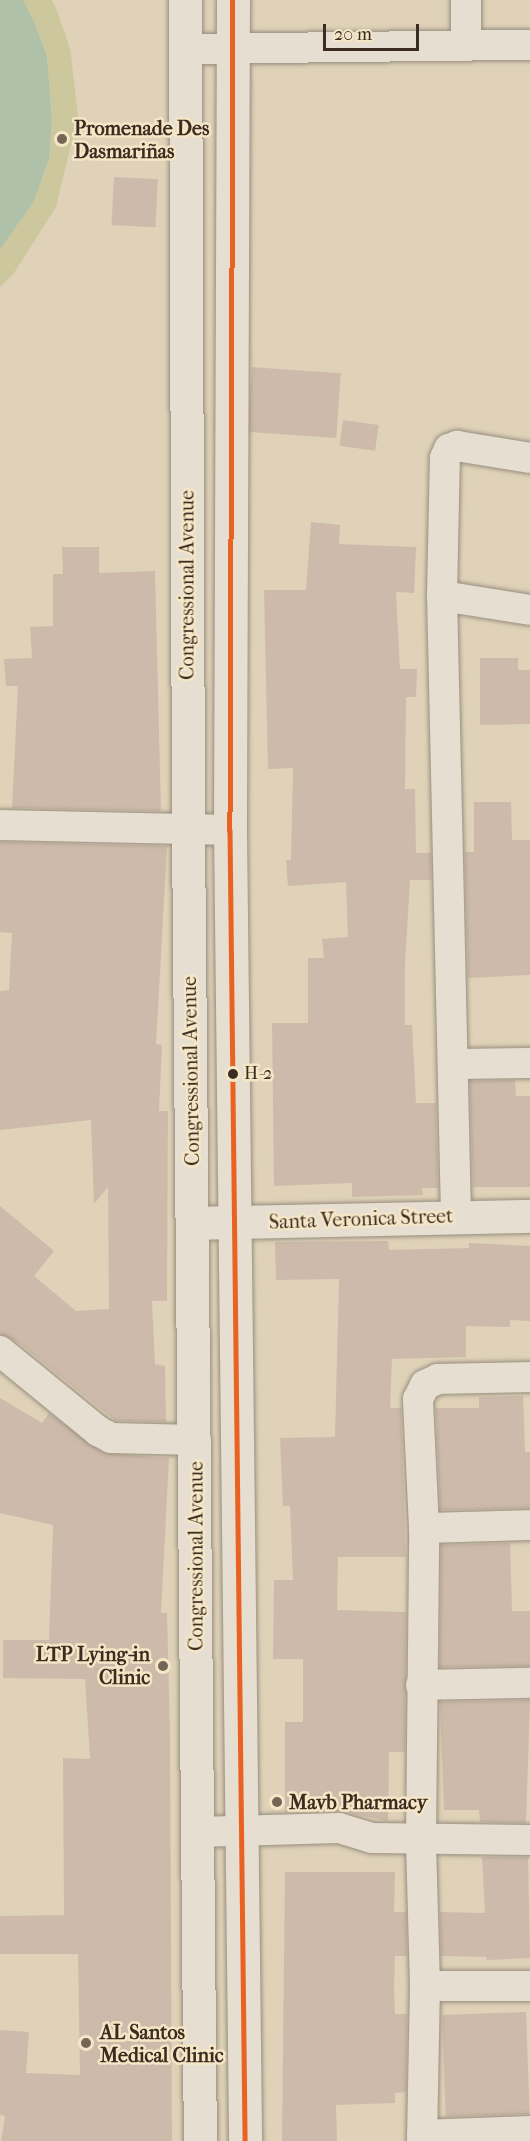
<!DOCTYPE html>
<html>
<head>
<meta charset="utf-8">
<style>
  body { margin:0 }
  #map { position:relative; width:530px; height:2141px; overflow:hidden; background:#dfd2b8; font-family:"IM FELL French Canon",serif }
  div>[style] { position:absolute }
  .green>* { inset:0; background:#ccc79c }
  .water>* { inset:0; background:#afc2a9 }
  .building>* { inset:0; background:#cebaaa; transform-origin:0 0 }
  .roads { filter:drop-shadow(0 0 2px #978e7e) drop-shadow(0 0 2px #978e7e) }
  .minor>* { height:30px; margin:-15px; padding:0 15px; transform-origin:15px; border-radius:15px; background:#e5ded1 }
  .tertiary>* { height:33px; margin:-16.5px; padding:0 16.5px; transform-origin:16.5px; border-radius:16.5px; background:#e5ded1 }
  .secondary>* { height:33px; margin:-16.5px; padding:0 16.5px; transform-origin:16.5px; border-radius:16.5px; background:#e5ded1 }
  .bus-1>* { height:4.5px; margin:-2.25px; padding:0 2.25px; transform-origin:2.25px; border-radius:2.25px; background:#e96222 }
  .dots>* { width:16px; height:16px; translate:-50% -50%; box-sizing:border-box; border:3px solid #f5e6c6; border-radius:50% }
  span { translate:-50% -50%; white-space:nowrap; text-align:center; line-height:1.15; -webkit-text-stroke:5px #f5e6c6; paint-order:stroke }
  .bus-label { font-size:18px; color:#3b2c22 }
  .left { translate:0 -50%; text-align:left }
  .poi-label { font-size:20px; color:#3b2c22; font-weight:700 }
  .right { translate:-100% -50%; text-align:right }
  .street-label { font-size:20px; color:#3b2c22 }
  .scale { position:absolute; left:323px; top:24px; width:96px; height:27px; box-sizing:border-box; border:3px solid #3b2c22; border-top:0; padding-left:8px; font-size:18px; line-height:21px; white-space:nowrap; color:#3b2c22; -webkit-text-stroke:4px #f5e6c6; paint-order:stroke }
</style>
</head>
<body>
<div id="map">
  <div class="green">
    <div style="clip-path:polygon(23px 0,52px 0,56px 8px,70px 48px,78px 116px,56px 207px,14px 273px,0 287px,0 250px,34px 201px,49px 159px,52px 119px,47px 56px)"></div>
  </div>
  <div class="water">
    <div style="clip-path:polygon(0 0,23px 0,34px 22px,47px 56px,52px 119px,49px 159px,34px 201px,0 250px)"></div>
  </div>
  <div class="building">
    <div style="left:114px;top:177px;width:44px;height:48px;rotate:3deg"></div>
    <div style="left:252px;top:367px;width:89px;height:65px;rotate:4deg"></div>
    <div style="left:343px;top:420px;width:36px;height:26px;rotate:8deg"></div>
    <div style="clip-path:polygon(311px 522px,340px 525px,339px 544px,416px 547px,414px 593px,396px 592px,400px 669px,417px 669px,416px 697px,406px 697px,405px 789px,415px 789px,416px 853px,431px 853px,431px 880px,410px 880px,405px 964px,405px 1025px,412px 1025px,416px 1103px,436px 1103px,438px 1188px,422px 1188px,423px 1195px,352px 1197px,352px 1183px,274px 1186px,272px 1023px,308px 1023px,308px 958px,324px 958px,322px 939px,348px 937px,346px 882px,288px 886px,286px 860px,291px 860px,293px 768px,268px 769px,264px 590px,306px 590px)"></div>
    <div style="clip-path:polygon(62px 547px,99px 547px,99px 573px,155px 571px,161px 811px,12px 808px,18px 686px,6px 686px,4px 659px,32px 658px,30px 627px,53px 626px,53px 574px,63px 574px)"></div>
    <div style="clip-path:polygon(480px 658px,518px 658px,518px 670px,530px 670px,530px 724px,480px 725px)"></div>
    <div style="clip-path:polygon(474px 802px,511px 802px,512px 840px,530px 840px,530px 975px,468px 978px,465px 852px,474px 852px)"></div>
    <div style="clip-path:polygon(0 842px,167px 846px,156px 1044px,162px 1045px,159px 1111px,168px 1111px,167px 1301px,152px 1301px,155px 1364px,165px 1366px,166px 1422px,116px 1421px,19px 1343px,0 1334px,0 1206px,54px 1251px,34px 1276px,76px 1311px,109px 1309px,108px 1187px,94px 1204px,91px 1120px,0 1130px,0 991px,9px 990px,12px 933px,0 932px)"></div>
    <div style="clip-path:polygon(515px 1080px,516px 1096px,530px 1096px,530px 1187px,473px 1187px,470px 1081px)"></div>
    <div style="clip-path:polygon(388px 1241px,389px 1250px,469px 1248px,469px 1243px,530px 1246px,530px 1321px,510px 1320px,510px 1327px,466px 1326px,466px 1357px,392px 1359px,390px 1408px,401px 1408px,406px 1557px,338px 1557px,337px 1610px,406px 1612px,405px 1752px,389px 1752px,388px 1821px,339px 1811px,285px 1812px,285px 1722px,303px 1722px,303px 1659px,273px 1659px,274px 1580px,293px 1580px,290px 1506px,283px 1506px,280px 1438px,335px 1437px,339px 1279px,276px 1280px,275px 1242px)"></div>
    <div style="clip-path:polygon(523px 1396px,525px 1452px,530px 1452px,530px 1508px,440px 1510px,436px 1408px,479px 1408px,479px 1397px)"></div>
    <div style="clip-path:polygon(0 1398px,42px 1423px,49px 1413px,103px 1453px,169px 1458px,161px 1613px,167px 1613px,170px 1734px,172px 2141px,1px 2141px,5px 2116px,0 2115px,0 2030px,29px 2032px,26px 2073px,80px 2075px,78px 1954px,0 1954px,0 1916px,64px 1915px,63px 1758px,90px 1759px,85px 1679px,3px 1678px,3px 1640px,49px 1640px,53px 1525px,0 1513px)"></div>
    <div style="clip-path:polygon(510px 1543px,512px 1611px,530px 1611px,530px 1666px,440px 1667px,441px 1545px)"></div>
    <div style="clip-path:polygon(530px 1700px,526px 1823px,480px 1822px,479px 1810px,444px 1810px,440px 1702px)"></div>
    <div style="clip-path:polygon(482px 1857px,528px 1857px,530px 1958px,487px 1960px,486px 1957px,441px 1956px,440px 1912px,485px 1913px)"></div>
    <div style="clip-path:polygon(285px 1872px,395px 1872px,394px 1912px,406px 1912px,407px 1956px,395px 1956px,394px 1985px,395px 2014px,407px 2014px,406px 2092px,395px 2093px,395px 2103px,336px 2105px,337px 2141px,282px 2141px)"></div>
    <div style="left:526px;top:2012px;width:102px;height:84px;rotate:88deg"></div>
  </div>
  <div class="roads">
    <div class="minor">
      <div style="left:466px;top:46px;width:46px;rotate:-90deg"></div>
      <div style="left:186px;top:49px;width:344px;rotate:-0.7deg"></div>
      <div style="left:442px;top:596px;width:89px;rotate:9deg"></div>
      <div style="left:0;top:825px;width:230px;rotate:1.2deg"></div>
      <div style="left:454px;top:1064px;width:76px;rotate:-0.8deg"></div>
      <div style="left:456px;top:1216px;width:620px;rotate:-91.29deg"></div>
      <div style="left:442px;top:596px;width:138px;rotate:-88.8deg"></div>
      <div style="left:445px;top:458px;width:10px;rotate:-66deg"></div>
      <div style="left:449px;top:449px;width:9px;rotate:-21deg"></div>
      <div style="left:457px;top:446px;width:74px;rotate:9.3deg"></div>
      <div style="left:0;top:1351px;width:127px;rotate:39.2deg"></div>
      <div style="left:98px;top:1431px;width:15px;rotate:28deg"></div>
      <div style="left:111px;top:1438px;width:85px;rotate:1.3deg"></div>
      <div style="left:424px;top:1528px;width:106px;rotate:-1.6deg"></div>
      <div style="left:421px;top:1685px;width:109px;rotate:-1.1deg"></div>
      <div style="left:197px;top:1832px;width:142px;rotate:-1.6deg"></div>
      <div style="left:339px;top:1828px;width:34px;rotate:17deg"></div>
      <div style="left:372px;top:1838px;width:158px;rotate:0.7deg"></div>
      <div style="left:425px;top:1986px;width:105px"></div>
      <div style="left:422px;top:2135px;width:108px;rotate:-2.1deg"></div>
      <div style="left:422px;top:2141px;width:155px;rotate:-88.9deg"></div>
      <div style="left:425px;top:1986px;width:146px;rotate:-91.6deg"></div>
      <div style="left:421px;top:1840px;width:312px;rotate:-89.4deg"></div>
      <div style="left:424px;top:1528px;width:129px;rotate:-92.7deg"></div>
      <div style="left:418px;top:1399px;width:16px;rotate:-63deg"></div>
      <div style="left:425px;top:1385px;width:14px;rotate:-25deg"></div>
      <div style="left:438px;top:1379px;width:92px;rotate:-1.2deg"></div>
    </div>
    <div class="tertiary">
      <div style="left:192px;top:1223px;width:338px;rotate:-1.2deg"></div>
    </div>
    <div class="secondary">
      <div style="left:185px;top:0;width:831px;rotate:89.79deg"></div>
      <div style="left:188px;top:831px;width:1310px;rotate:89.48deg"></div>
      <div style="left:233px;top:0;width:830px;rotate:90.21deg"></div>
      <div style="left:230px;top:830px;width:1311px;rotate:89.34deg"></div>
    </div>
  </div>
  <div class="bus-1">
    <div style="left:233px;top:0;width:830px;rotate:90.21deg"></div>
    <div style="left:230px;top:830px;width:1311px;rotate:89.34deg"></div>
  </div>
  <div class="dots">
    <div style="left:62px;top:139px;background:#746656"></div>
    <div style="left:233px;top:1074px;background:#3b2c22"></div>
    <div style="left:163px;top:1666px;background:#746656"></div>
    <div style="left:277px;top:1802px;background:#746656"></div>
    <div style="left:86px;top:2043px;background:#746656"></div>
  </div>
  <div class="bus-label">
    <span class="left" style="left:244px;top:1074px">H-2</span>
  </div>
  <div class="poi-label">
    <span class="left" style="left:74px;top:140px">Promenade Des<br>Dasmariñas</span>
    <span class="right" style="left:150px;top:1666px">LTP Lying-in<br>Clinic</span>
    <span class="left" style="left:289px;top:1802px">Mavb Pharmacy</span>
    <span class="left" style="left:100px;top:2044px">AL Santos<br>Medical Clinic</span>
  </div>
  <div class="street-label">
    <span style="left:187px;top:585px;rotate:-90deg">Congressional Avenue</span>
    <span style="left:191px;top:1071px;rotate:-91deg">Congressional Avenue</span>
    <span style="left:361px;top:1219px;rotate:-2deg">Santa Veronica Street</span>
    <span style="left:196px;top:1556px;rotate:-90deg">Congressional Avenue</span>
  </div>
  <div class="scale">20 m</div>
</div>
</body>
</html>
